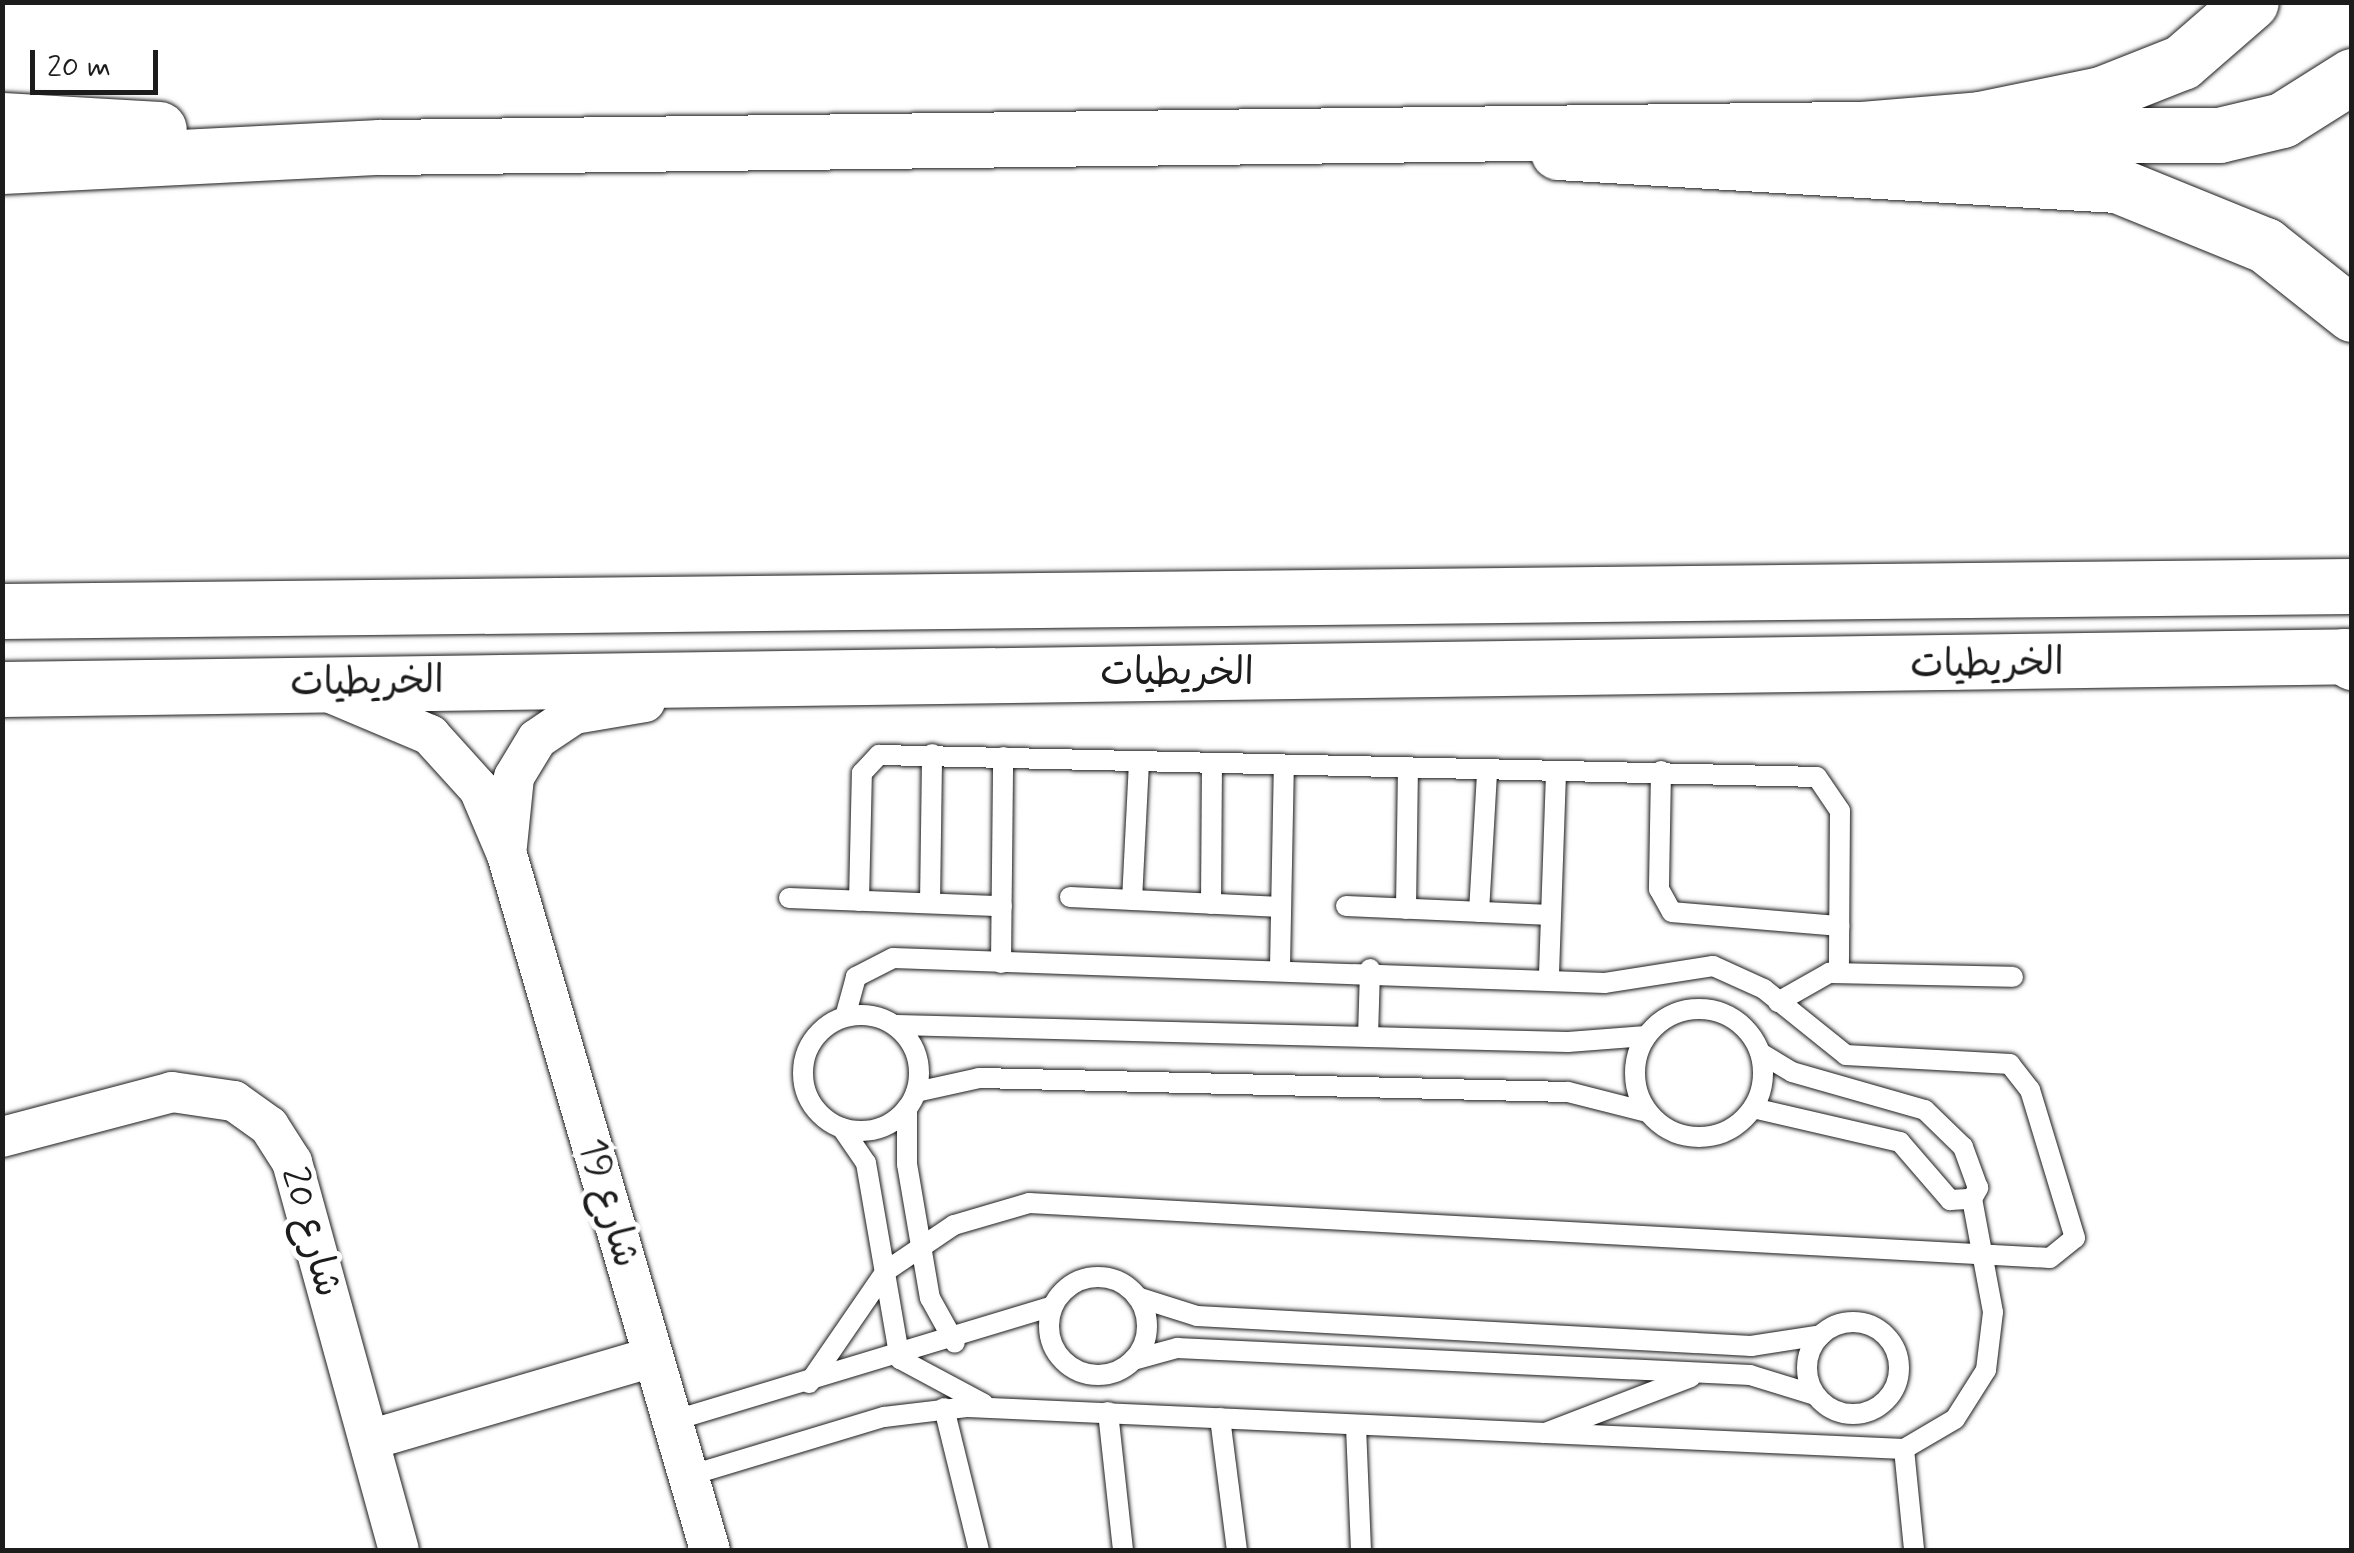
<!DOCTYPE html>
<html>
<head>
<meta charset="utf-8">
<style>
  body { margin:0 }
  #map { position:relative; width:2354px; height:1553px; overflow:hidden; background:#fff; font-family:Mynerve,"Playpen Sans Arabic",sans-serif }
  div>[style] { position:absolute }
  .roads { filter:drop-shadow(0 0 2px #1c1c1c) drop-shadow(0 0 2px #1c1c1c) }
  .lane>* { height:20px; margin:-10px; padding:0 10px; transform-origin:10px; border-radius:10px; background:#fff }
  .lane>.ring { margin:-10px; padding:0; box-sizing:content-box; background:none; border:20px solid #fff; border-radius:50% }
  .street>* { height:40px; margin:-20px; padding:0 20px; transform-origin:20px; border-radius:20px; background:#fff }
  .secondary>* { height:55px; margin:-27.5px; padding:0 27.5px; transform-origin:27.5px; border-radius:27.5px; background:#fff }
  .primary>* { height:55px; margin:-27.5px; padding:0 27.5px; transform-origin:27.5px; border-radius:27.5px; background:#fff }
  .highway>* { height:55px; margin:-27.5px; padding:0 27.5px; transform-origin:27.5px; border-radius:27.5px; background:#fff }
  span { translate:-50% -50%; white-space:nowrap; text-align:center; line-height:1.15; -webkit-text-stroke:10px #fff; paint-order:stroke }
  .street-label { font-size:38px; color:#1c1c1c }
  .frame { position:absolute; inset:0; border:5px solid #1c1c1c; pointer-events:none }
  .scale { position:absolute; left:30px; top:50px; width:128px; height:45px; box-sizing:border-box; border:5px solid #1c1c1c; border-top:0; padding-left:12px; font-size:30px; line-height:35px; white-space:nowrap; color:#1c1c1c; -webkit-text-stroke:8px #fff; paint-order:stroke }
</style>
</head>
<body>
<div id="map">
  <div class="roads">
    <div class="lane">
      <div style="left:1661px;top:771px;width:118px;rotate:91deg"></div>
      <div style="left:1659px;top:889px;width:26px;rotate:61deg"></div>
      <div style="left:1672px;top:912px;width:168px;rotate:4.8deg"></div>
      <div style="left:1070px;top:897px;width:211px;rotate:2.7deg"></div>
      <div style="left:789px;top:898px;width:213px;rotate:2.2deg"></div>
      <div style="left:1132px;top:900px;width:139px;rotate:-87.1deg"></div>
      <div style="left:859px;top:901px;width:128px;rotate:-88.7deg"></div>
      <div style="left:862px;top:773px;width:25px;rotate:-47deg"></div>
      <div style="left:879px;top:755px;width:938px;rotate:1.34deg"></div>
      <div style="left:1817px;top:777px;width:41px;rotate:55.9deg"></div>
      <div style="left:1840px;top:811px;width:161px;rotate:90.4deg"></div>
      <div style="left:930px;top:903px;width:149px;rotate:-89.2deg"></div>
      <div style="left:1211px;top:904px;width:139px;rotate:-89.6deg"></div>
      <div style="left:1346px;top:906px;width:205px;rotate:2.5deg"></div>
      <div style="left:1406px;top:909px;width:138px;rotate:-89.2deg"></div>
      <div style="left:1479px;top:912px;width:138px;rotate:-86.7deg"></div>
      <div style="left:1001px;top:963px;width:206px;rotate:-89.4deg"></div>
      <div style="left:1280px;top:967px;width:200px;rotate:-88.9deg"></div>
      <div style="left:1549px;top:974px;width:200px;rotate:-88deg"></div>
      <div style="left:1778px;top:1002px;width:59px;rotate:-29.6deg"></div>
      <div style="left:1829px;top:973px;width:184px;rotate:1.2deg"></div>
      <div class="ring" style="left:1635px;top:1009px;width:108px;height:108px"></div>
      <div class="ring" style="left:803px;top:1015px;width:96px;height:96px"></div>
      <div style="left:897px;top:1025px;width:671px;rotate:1.45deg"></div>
      <div style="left:1568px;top:1042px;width:78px;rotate:-4.4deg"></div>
      <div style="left:1368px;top:1037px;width:68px;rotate:-88.3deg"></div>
      <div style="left:916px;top:1092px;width:65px;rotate:-12.5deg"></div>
      <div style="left:979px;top:1078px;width:589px;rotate:1.36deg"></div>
      <div style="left:1568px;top:1092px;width:81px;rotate:14.2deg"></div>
      <div style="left:907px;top:1108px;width:56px;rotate:90deg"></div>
      <div style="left:907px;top:1164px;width:136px;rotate:80.3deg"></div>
      <div style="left:930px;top:1298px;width:51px;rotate:60.9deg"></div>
      <div style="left:1753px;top:1108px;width:151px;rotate:13deg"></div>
      <div style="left:1900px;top:1142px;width:77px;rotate:49.2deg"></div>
      <div style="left:1950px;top:1200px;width:22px;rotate:-3deg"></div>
      <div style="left:1972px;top:1199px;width:13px;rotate:-61deg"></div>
      <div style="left:1978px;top:1188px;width:44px;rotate:-110.1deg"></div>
      <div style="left:1963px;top:1147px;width:53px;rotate:-135.8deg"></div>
      <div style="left:1925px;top:1110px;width:138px;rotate:-164.1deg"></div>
      <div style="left:1792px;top:1072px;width:37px;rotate:-149deg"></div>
      <div style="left:842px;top:1128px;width:42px;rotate:55.6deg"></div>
      <div style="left:866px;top:1163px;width:199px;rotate:80.2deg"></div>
      <div style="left:900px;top:1359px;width:95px;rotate:28.2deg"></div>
      <div class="ring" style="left:1049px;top:1277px;width:78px;height:78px"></div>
      <div style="left:1137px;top:1297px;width:63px;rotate:17.6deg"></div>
      <div style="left:1197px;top:1316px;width:555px;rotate:3.1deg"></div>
      <div style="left:1751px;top:1346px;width:71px;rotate:-8.9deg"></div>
      <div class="ring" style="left:1807px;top:1322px;width:72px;height:72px"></div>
      <div style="left:1133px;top:1360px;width:46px;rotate:-15.3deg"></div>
      <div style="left:1177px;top:1348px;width:574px;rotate:2.7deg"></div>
      <div style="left:1750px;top:1375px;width:68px;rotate:17.1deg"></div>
      <div style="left:809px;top:1383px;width:136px;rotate:-55.5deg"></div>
      <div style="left:886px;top:1271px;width:82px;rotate:-34.1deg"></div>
      <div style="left:954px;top:1225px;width:78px;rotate:-16.3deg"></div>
      <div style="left:1029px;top:1203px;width:1022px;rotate:3.08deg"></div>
      <div style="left:2050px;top:1258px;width:32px;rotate:-39deg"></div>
      <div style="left:2075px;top:1238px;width:155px;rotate:-106.9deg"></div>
      <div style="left:2030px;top:1090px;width:33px;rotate:-128deg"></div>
      <div style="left:2010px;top:1064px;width:164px;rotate:-176.9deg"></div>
      <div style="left:1846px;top:1055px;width:105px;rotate:-141.2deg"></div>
      <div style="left:1764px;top:989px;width:56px;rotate:-155.7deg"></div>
      <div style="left:1713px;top:966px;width:109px;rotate:171.1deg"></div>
      <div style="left:1605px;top:983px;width:712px;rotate:-177.99deg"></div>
      <div style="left:893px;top:958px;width:42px;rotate:152.8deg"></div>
      <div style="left:856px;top:977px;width:41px;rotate:105.4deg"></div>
      <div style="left:944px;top:1408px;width:146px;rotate:76.2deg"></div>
      <div style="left:1108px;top:1412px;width:139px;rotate:83.8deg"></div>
      <div style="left:1220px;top:1418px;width:133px;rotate:82.7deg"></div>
      <div style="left:672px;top:1421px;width:398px;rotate:-16.8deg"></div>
      <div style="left:1356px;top:1426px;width:124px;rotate:87.7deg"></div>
      <div style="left:1545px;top:1433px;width:156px;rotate:-21deg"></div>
      <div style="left:1904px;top:1449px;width:101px;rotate:84.3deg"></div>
      <div style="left:688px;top:1476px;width:205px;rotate:-16.8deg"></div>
      <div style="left:884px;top:1417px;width:85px;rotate:-6.8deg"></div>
      <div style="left:968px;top:1407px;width:937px;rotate:2.57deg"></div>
      <div style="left:1904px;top:1449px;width:59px;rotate:-30.5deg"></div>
      <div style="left:1955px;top:1419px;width:58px;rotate:-57.7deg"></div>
      <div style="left:1986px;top:1370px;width:58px;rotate:-83.1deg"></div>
      <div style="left:1993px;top:1312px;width:115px;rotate:-100.5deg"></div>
    </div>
    <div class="street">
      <div style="left:319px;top:688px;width:121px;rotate:22.9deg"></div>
      <div style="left:430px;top:735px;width:73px;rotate:47.8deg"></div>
      <div style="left:479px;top:789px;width:72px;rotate:67deg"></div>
      <div style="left:507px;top:855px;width:724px;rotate:73.72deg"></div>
      <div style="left:507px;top:846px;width:69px;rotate:-84.2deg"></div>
      <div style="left:514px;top:777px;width:44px;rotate:-58.8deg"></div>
      <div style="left:537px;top:739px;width:45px;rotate:-34deg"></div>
      <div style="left:574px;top:714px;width:72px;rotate:-9.6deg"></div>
      <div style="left:2px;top:1137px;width:176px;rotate:-14.8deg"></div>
      <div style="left:172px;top:1092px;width:63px;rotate:8.3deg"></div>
      <div style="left:234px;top:1101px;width:43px;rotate:35.5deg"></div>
      <div style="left:269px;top:1126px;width:43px;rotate:57.4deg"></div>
      <div style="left:292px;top:1162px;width:402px;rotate:74.6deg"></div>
      <div style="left:369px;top:1440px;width:296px;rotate:-16.3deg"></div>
    </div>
    <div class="secondary">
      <div style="left:2px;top:611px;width:2350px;rotate:-0.61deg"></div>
      <div style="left:2px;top:689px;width:2350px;rotate:-0.8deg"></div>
    </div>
    <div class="primary">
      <div style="left:1980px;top:135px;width:239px"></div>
      <div style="left:2219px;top:135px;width:65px;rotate:-13.4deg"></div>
      <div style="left:2282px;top:120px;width:83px;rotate:-32.2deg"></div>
      <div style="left:1558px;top:152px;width:560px;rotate:3.38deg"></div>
      <div style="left:2117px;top:185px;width:160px;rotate:22.1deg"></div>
      <div style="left:2265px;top:245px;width:111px;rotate:38.4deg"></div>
      <div style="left:2344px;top:656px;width:10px;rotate:37deg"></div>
    </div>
    <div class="highway">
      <div style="left:2px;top:120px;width:157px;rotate:3.3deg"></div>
      <div style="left:2px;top:166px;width:378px;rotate:-2.9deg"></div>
      <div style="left:380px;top:147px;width:1482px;rotate:-0.7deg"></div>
      <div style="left:1862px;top:129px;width:118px;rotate:-4.8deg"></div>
      <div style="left:1980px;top:119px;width:124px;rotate:-11.7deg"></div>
      <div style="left:2101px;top:94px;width:87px;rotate:-21.6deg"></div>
      <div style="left:2182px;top:62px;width:91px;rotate:-41deg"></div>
    </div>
  </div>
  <div class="street-label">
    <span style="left:1987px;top:665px;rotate:-1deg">الخريطيات</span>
    <span style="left:1177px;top:674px">الخريطيات</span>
    <span style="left:367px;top:683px;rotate:-1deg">الخريطيات</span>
    <span style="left:608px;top:1203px;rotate:74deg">شارع 19</span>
    <span style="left:310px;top:1232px;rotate:74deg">شارع 20</span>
  </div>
  <div class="frame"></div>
  <div class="scale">20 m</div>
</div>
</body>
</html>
